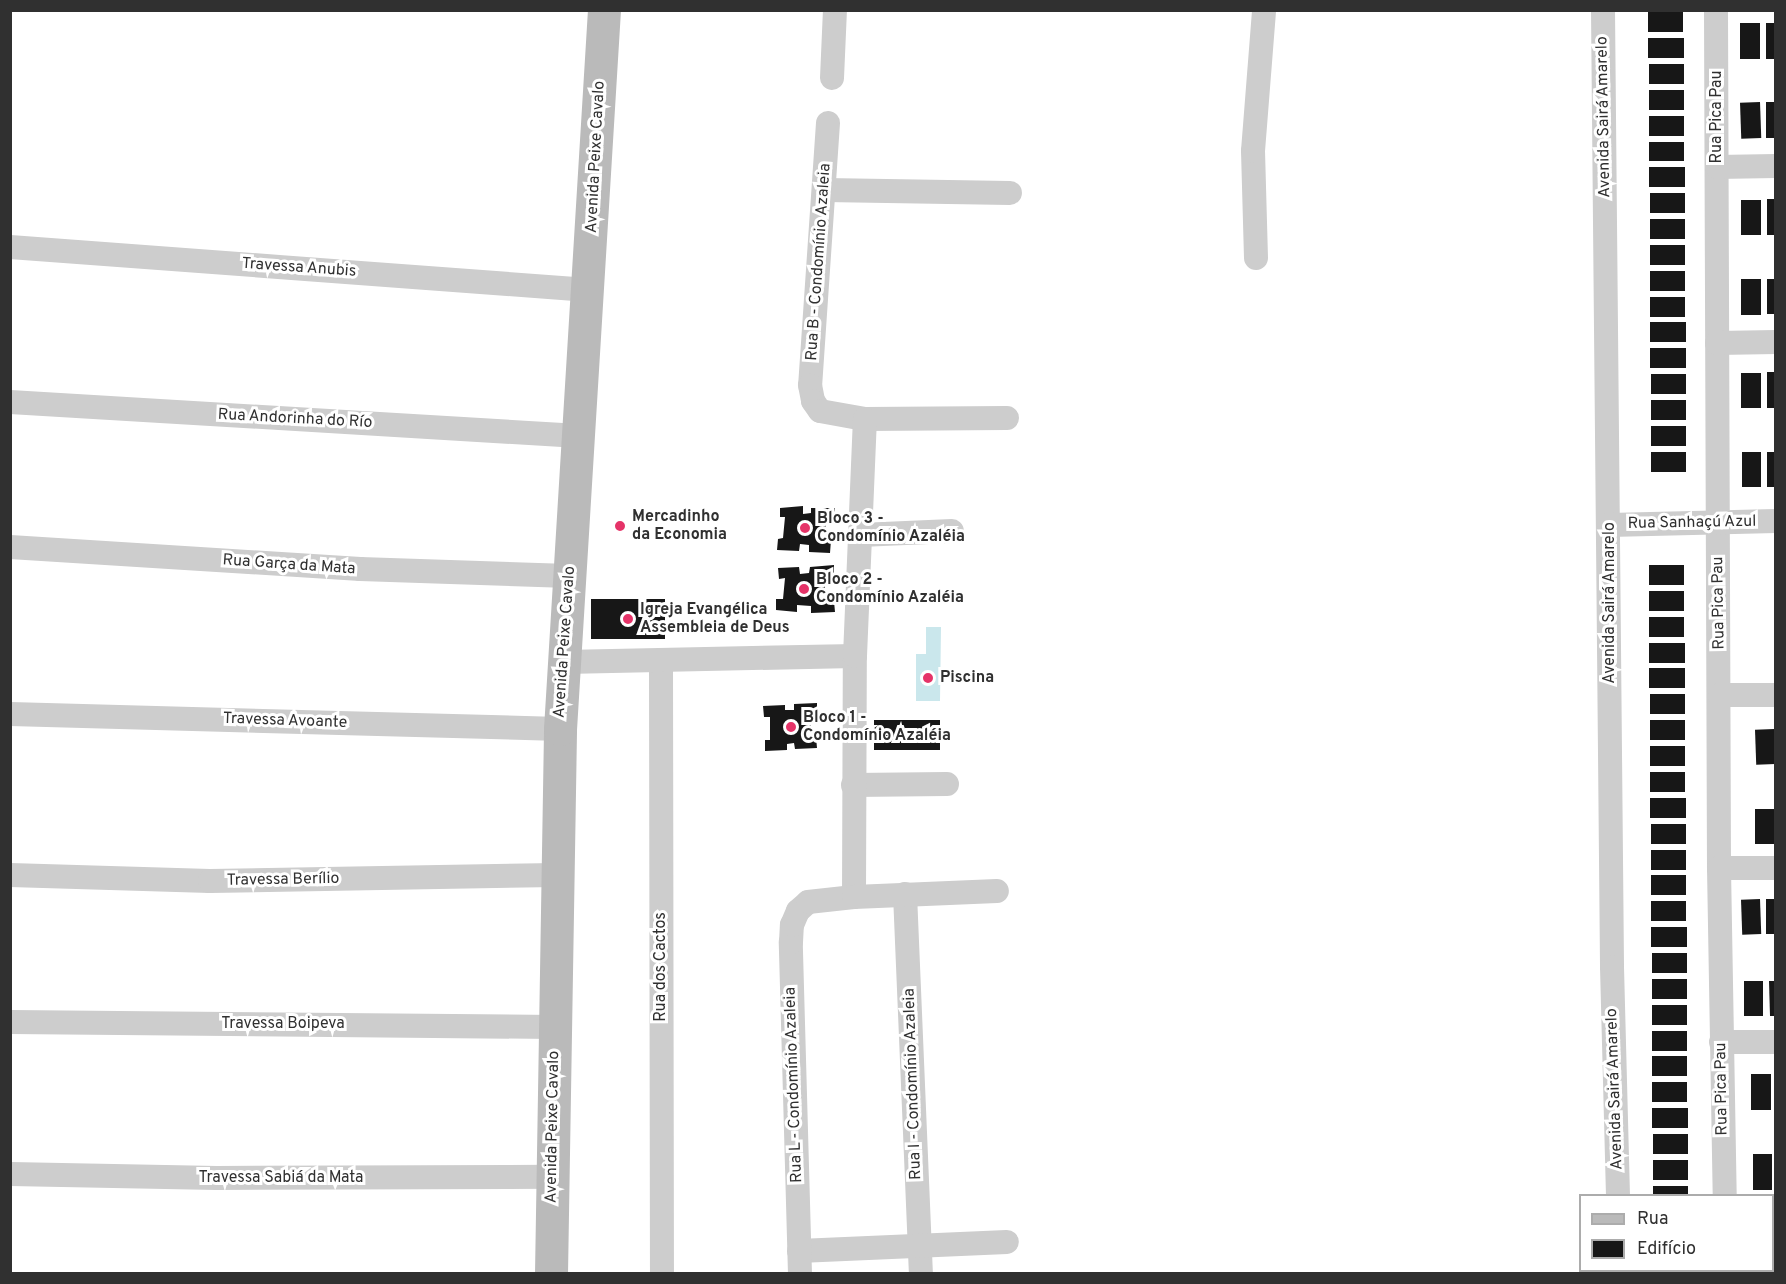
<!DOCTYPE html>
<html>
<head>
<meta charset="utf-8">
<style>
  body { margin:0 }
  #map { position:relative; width:1786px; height:1284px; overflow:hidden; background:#fff; font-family:Overpass,sans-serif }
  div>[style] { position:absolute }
  .water>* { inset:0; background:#cae7ec }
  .building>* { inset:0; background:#171717; transform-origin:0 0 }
  .street>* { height:24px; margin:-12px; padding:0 12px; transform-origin:12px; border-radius:12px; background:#cdcdcd }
  .secondary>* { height:33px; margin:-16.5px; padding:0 16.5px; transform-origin:16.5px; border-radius:16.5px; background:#bababa }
  .dots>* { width:16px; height:16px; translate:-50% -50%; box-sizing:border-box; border:3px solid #fff; border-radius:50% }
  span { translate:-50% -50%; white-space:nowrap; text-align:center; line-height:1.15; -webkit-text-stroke:6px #fff; paint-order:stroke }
  .street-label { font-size:16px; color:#303030 }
  .poi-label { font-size:16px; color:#303030; font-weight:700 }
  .left { translate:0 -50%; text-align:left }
  .frame { position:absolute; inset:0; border:12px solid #303030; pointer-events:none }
  .legend { position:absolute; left:1579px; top:1194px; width:195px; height:78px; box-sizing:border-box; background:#fff; border:2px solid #acacac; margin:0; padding:8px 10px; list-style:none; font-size:18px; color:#303030 }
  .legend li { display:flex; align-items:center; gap:12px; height:30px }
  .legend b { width:30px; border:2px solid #acacac }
</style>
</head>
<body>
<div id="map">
  <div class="water">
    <div style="clip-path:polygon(926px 627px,941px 627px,940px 701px,916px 701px,916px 654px,926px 654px)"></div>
  </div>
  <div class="building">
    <div style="left:1648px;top:12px;width:35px;height:20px"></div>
    <div style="left:1760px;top:23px;width:36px;height:20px;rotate:90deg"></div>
    <div style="left:1766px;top:23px;width:10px;height:36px"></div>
    <div style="left:1648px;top:38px;width:36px;height:20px"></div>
    <div style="left:1649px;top:64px;width:35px;height:20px"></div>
    <div style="left:1649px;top:90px;width:35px;height:20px"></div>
    <div style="left:1760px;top:102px;width:36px;height:20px;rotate:88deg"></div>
    <div style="left:1766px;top:102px;width:10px;height:36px"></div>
    <div style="left:1649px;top:116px;width:35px;height:20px"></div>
    <div style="left:1649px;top:142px;width:35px;height:19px"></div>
    <div style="left:1685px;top:167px;width:20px;height:36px;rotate:90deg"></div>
    <div style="left:1650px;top:193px;width:35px;height:20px"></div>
    <div style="left:1776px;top:199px;width:36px;height:9px;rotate:90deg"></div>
    <div style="left:1741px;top:200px;width:20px;height:35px"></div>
    <div style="left:1650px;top:219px;width:35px;height:20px"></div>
    <div style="left:1650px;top:245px;width:35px;height:20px"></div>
    <div style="left:1650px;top:271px;width:35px;height:20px"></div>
    <div style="left:1741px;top:279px;width:20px;height:36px"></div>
    <div style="left:1767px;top:279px;width:9px;height:35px"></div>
    <div style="left:1650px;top:297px;width:35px;height:20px"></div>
    <div style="left:1686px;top:322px;width:20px;height:36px;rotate:90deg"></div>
    <div style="left:1686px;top:348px;width:20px;height:36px;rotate:90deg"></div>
    <div style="left:1776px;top:372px;width:36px;height:9px;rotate:90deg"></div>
    <div style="left:1741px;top:373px;width:20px;height:35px"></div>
    <div style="left:1686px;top:374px;width:20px;height:35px;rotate:90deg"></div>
    <div style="left:1651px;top:400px;width:35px;height:20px"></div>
    <div style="left:1651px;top:426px;width:35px;height:20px"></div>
    <div style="left:1651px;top:452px;width:35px;height:20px"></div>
    <div style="left:1742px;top:452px;width:19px;height:35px"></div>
    <div style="left:1767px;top:452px;width:9px;height:35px"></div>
    <div style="clip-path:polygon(803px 506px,803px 514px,811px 513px,811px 508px,835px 508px,833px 518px,826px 519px,825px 541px,831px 540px,830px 553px,809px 552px,809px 545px,800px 544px,799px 551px,777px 550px,778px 539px,783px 538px,785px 517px,780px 517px,780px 508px)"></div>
    <div style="clip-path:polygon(834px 565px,834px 577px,825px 578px,825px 600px,834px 601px,835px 612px,811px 613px,811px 606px,797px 605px,797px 612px,776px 610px,776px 599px,783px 599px,785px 578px,779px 579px,778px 568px,799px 567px,800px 574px,809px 573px,810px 567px)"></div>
    <div style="left:1649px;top:565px;width:35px;height:20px"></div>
    <div style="left:1649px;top:591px;width:35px;height:20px"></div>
    <div style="left:591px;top:599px;width:74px;height:40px"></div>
    <div style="left:1649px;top:617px;width:35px;height:20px"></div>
    <div style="left:1649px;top:643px;width:36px;height:20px"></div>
    <div style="left:1685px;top:668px;width:20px;height:36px;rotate:90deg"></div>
    <div style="left:1685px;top:694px;width:20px;height:35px;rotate:90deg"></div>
    <div style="clip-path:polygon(817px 703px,817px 714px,811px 715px,811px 737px,816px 737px,817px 748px,795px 749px,794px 743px,787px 744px,787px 750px,765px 751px,765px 740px,770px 740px,770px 717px,764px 717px,763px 706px,785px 705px,785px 710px,794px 710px,794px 704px)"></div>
    <div style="left:874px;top:720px;width:66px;height:30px"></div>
    <div style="left:1650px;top:720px;width:35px;height:20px"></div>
    <div style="left:1774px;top:729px;width:35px;height:19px;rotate:88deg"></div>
    <div style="left:1650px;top:746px;width:35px;height:20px"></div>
    <div style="left:1650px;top:772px;width:35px;height:20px"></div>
    <div style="left:1650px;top:798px;width:36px;height:20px"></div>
    <div style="left:1755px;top:809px;width:19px;height:35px"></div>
    <div style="left:1651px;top:824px;width:35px;height:20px"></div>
    <div style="left:1651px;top:850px;width:35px;height:20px"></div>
    <div style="left:1686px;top:875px;width:20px;height:35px;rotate:90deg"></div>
    <div style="left:1760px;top:899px;width:35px;height:19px;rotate:88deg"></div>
    <div style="left:1766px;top:899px;width:10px;height:35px"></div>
    <div style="left:1651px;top:901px;width:35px;height:20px"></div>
    <div style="left:1651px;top:927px;width:36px;height:20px"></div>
    <div style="left:1652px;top:953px;width:35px;height:20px"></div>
    <div style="left:1652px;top:979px;width:35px;height:20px"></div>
    <div style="left:1744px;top:981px;width:19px;height:35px"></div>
    <div style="clip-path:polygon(1769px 981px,1776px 981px,1776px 1016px,1770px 1016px)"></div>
    <div style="left:1652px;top:1005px;width:35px;height:20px"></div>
    <div style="left:1652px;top:1031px;width:35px;height:20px"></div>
    <div style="left:1687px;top:1056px;width:20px;height:35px;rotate:90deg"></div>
    <div style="left:1751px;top:1074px;width:20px;height:36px"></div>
    <div style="left:1687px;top:1082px;width:20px;height:35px;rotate:90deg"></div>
    <div style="left:1652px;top:1108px;width:36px;height:20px"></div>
    <div style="left:1653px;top:1134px;width:35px;height:20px"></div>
    <div style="left:1753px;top:1154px;width:19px;height:36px"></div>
    <div style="left:1653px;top:1160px;width:35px;height:20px"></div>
    <div style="left:1653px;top:1186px;width:35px;height:10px"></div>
    <div style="left:1726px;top:1270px;width:20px;height:4px"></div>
    <div style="left:1752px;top:1270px;width:20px;height:4px"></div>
  </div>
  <div class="street">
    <div style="left:1603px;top:10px;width:957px;rotate:89.46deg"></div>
    <div style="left:1612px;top:967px;width:229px;rotate:88.5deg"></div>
    <div style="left:1716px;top:10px;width:858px;rotate:89.8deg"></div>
    <div style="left:1719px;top:868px;width:328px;rotate:89deg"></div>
    <div style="left:832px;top:78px;width:68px;rotate:-87.5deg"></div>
    <div style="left:828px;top:123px;width:263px;rotate:93.9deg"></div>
    <div style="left:810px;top:385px;width:16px;rotate:79deg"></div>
    <div style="left:813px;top:401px;width:12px;rotate:55deg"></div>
    <div style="left:820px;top:411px;width:46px;rotate:10.1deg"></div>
    <div style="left:865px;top:419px;width:142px;rotate:-0.4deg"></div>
    <div style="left:1717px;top:167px;width:59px;rotate:-1deg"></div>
    <div style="left:825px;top:190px;width:185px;rotate:0.9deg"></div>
    <div style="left:10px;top:247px;width:580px;rotate:4.25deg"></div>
    <div style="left:1256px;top:258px;width:107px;rotate:-91.6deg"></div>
    <div style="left:1253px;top:151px;width:141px;rotate:-85.5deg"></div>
    <div style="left:1717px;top:343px;width:59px;rotate:-1deg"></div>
    <div style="left:10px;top:402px;width:570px;rotate:3.42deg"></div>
    <div style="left:1609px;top:525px;width:167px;rotate:-1.4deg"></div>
    <div style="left:860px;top:535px;width:92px;rotate:-2.5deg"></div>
    <div style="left:10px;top:547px;width:351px;rotate:3.6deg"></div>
    <div style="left:360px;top:569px;width:209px;rotate:1.9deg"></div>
    <div style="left:661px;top:660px;width:614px;rotate:89.91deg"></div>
    <div style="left:565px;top:662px;width:290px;rotate:-1.2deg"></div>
    <div style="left:1720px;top:695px;width:56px"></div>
    <div style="left:10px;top:714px;width:550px;rotate:1.56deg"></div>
    <div style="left:853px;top:785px;width:94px;rotate:-0.6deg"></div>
    <div style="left:1719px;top:868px;width:57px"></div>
    <div style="left:10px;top:875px;width:200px;rotate:1.7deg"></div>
    <div style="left:210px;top:881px;width:346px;rotate:-1deg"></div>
    <div style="left:905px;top:894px;width:380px;rotate:87.6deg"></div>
    <div style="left:854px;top:897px;width:241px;rotate:-89.8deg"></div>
    <div style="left:855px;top:656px;width:237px;rotate:-87.6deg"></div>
    <div style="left:10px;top:1022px;width:545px;rotate:0.53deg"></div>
    <div style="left:1721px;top:1042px;width:55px"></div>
    <div style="left:10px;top:1174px;width:207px;rotate:1.1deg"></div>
    <div style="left:217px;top:1178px;width:334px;rotate:-0.2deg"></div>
    <div style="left:1772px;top:1216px;width:4px"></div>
    <div style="left:799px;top:1251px;width:208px;rotate:-2.5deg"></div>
    <div style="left:1620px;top:1270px;width:4px;rotate:90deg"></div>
    <div style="left:800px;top:1274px;width:332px;rotate:-91.6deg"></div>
    <div style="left:791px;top:942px;width:17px;rotate:-87deg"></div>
    <div style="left:792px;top:925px;width:15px;rotate:-67deg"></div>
    <div style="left:798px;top:911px;width:13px;rotate:-42deg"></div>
    <div style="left:808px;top:902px;width:46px;rotate:-6.2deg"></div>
    <div style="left:854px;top:897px;width:143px;rotate:-2.4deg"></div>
  </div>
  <div class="secondary">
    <div style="left:551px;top:1274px;width:545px;rotate:-89.05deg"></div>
    <div style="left:560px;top:729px;width:720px;rotate:-86.5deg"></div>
  </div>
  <div class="dots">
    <div style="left:620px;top:526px;background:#e53368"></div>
    <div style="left:805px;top:528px;background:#e53368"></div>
    <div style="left:804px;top:589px;background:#e53368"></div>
    <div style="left:628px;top:619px;background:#e53368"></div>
    <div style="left:928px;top:678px;background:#e53368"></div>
    <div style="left:791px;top:727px;background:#e53368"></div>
  </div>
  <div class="street-label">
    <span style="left:1604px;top:117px;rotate:-91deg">Avenida Sairá Amarelo</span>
    <span style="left:1717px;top:117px;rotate:-90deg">Rua Pica Pau</span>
    <span style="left:596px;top:157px;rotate:-87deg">Avenida Peixe Cavalo</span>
    <span style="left:819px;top:262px;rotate:-86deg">Rua B - Condomínio Azaleia</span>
    <span style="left:299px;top:268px;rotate:4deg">Travessa Anubis</span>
    <span style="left:295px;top:419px;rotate:3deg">Rua Andorinha do Río</span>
    <span style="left:1692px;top:523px;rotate:-1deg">Rua Sanhaçú Azul</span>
    <span style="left:289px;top:565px;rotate:4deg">Rua Garça da Mata</span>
    <span style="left:1610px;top:603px;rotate:-90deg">Avenida Sairá Amarelo</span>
    <span style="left:1719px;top:603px;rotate:-91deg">Rua Pica Pau</span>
    <span style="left:565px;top:642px;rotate:-86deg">Avenida Peixe Cavalo</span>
    <span style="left:285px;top:721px;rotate:2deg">Travessa Avoante</span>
    <span style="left:283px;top:880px;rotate:-1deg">Travessa Berílio</span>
    <span style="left:661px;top:967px;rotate:-90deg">Rua dos Cactos</span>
    <span style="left:283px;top:1024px">Travessa Boipeva</span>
    <span style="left:913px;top:1084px;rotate:-92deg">Rua I - Condomínio Azaleia</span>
    <span style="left:794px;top:1085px;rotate:-92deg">Rua L - Condomínio Azaleia</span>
    <span style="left:1615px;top:1089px;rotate:-92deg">Avenida Sairá Amarelo</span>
    <span style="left:1722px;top:1089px;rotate:-91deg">Rua Pica Pau</span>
    <span style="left:553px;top:1127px;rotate:-89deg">Avenida Peixe Cavalo</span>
    <span style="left:281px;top:1178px">Travessa Sabiá da Mata</span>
  </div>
  <div class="poi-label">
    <span class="left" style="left:632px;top:526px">Mercadinho<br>da Economia</span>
    <span class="left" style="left:817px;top:528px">Bloco 3 -<br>Condomínio Azaléia</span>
    <span class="left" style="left:816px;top:589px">Bloco 2 -<br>Condomínio Azaléia</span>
    <span class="left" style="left:640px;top:619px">Igreja Evangélica<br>Assembleia de Deus</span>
    <span class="left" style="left:940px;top:678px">Piscina</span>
    <span class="left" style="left:803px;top:727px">Bloco 1 -<br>Condomínio Azaléia</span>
  </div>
  <div class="frame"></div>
  <ul class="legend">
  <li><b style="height:8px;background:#bababa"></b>Rua</li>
  <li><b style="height:16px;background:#171717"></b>Edifício</li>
  </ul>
</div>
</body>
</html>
